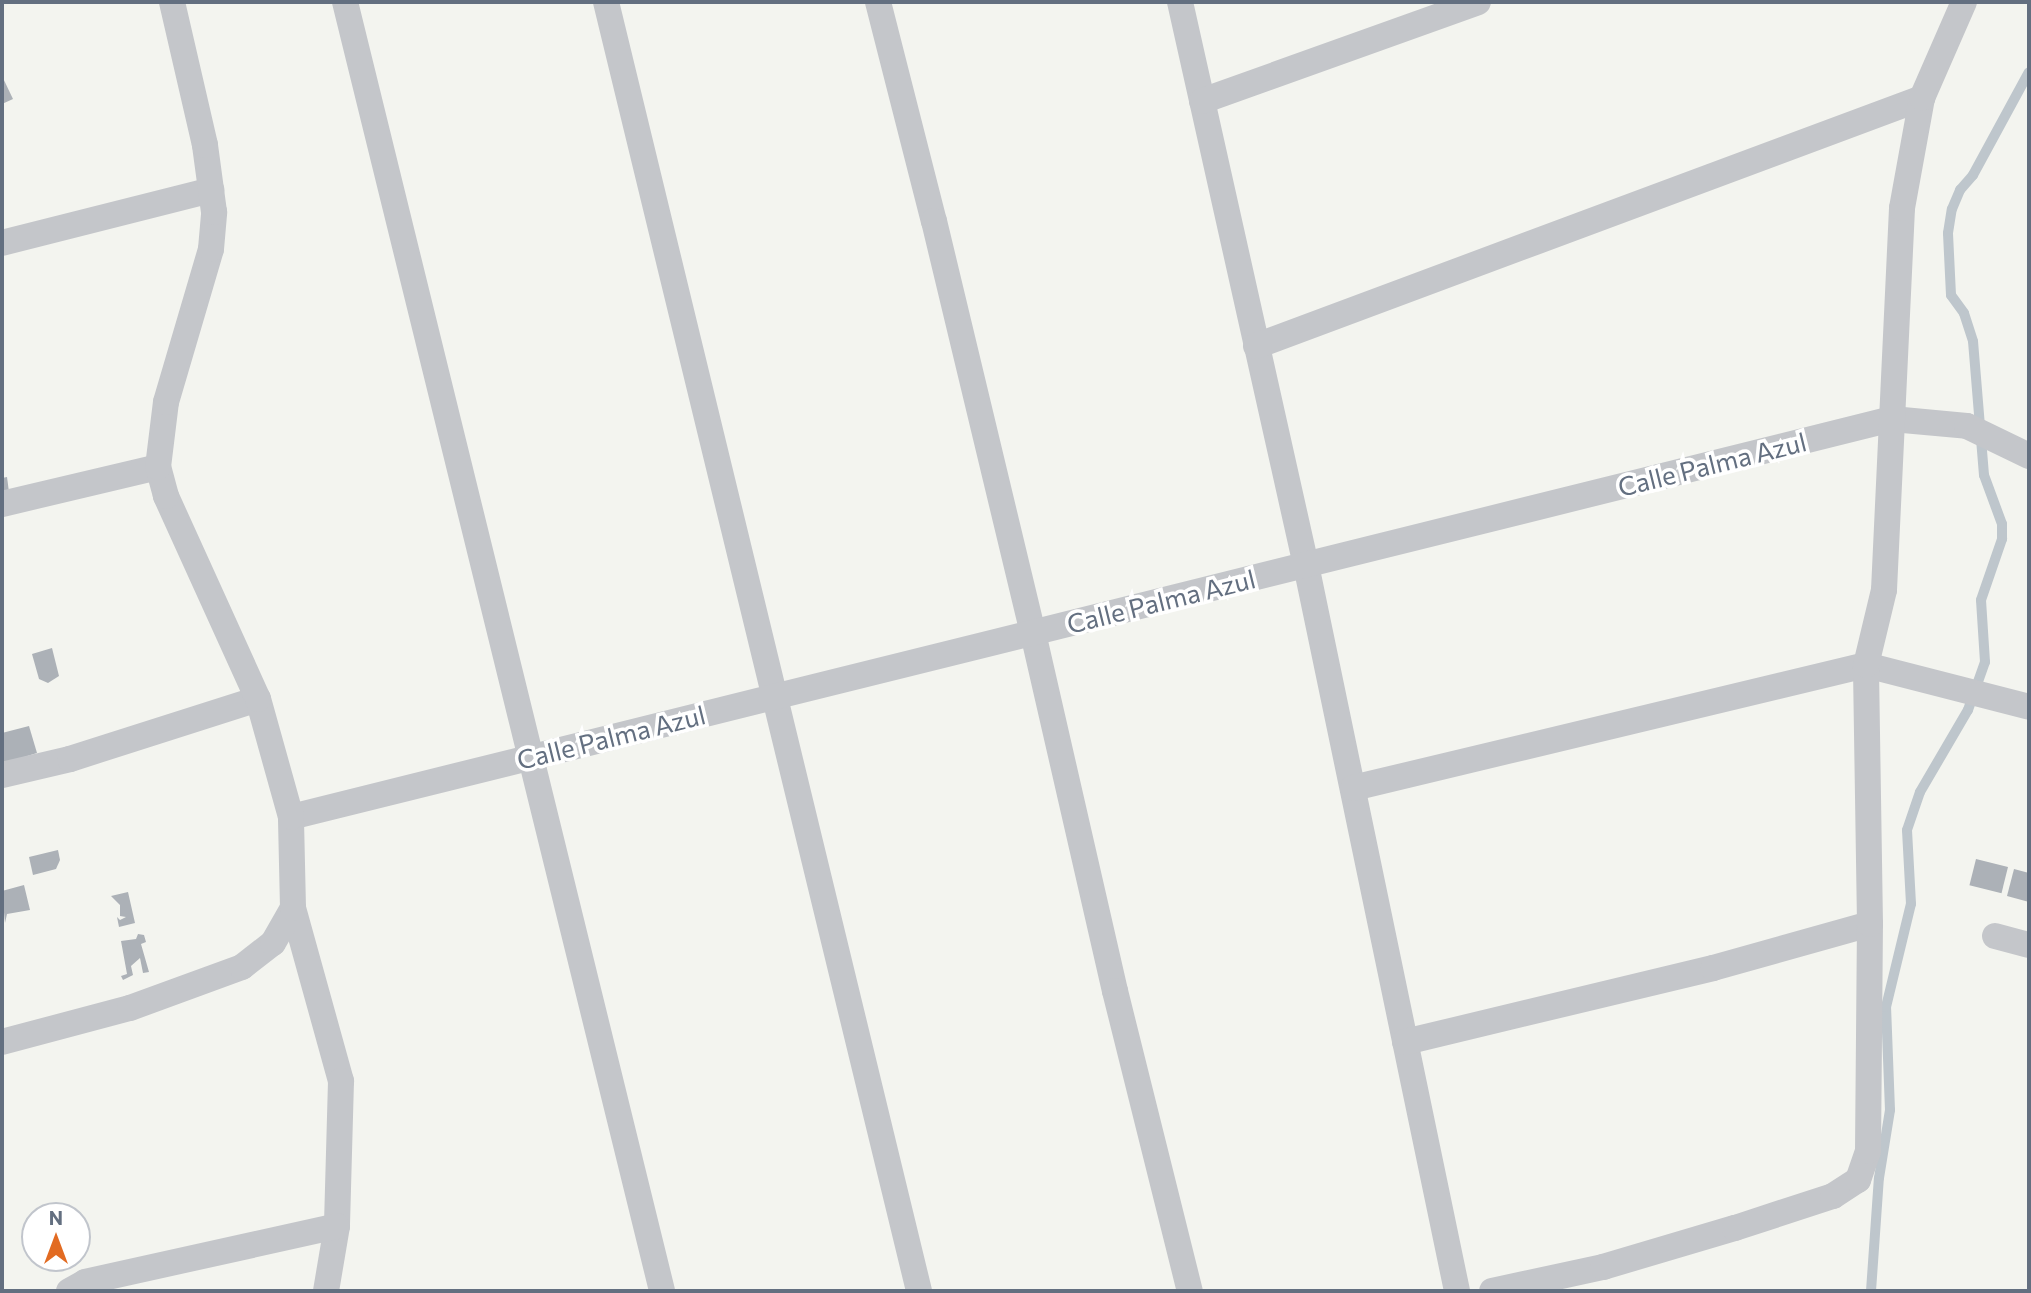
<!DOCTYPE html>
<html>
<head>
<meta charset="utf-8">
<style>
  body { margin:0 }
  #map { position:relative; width:2031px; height:1293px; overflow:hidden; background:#f3f4ef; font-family:Commissioner,sans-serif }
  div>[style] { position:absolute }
  .stream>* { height:10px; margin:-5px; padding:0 5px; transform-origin:5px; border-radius:5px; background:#bec6cc }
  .building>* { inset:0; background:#acb1b7; transform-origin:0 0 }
  .minor>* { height:26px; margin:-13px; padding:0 13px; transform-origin:13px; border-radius:13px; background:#c4c6ca }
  span { translate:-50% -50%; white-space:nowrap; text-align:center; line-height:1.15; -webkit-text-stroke:7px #fff; paint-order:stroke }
  .street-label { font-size:26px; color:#636f80 }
  .frame { position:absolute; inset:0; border:4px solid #636f80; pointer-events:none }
  .north { position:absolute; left:21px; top:1202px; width:70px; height:70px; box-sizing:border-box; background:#fff; border:2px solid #c1c5cc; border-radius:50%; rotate:0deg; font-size:19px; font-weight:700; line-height:28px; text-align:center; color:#636f80 }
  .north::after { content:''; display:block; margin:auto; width:24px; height:32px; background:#e26b22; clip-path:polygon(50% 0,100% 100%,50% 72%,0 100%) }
</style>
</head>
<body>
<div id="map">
  <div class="stream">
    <div style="left:1871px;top:1291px;width:113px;rotate:-86deg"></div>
    <div style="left:1879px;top:1178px;width:69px;rotate:-80.8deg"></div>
    <div style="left:1890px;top:1110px;width:103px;rotate:-92.2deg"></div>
    <div style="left:1886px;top:1007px;width:106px;rotate:-76.4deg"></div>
    <div style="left:1911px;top:904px;width:74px;rotate:-93.1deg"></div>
    <div style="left:1907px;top:830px;width:40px;rotate:-71.1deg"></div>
    <div style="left:1920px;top:792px;width:95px;rotate:-59.7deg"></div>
    <div style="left:1968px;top:710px;width:51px;rotate:-70.5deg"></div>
    <div style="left:1985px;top:662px;width:62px;rotate:-93.7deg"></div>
    <div style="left:1981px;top:600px;width:65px;rotate:-71deg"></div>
    <div style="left:2002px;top:539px;width:15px;rotate:-90deg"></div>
    <div style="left:2002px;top:524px;width:52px;rotate:-110.2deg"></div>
    <div style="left:1984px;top:475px;width:134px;rotate:-94.7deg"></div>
    <div style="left:1973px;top:341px;width:29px;rotate:-108deg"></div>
    <div style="left:1964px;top:313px;width:22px;rotate:-126deg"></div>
    <div style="left:1951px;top:295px;width:62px;rotate:-92.8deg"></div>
    <div style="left:1948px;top:233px;width:24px;rotate:-81deg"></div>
    <div style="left:1952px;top:209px;width:21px;rotate:-67deg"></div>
    <div style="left:1960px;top:190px;width:20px;rotate:-49deg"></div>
    <div style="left:1973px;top:175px;width:117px;rotate:-61.5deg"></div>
  </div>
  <div class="building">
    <div style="clip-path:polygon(2px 76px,13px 99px,2px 104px)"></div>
    <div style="clip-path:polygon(7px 477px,9px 492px,2px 493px,2px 478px)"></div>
    <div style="clip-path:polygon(52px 648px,59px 676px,48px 683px,39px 679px,32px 654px)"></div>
    <div style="clip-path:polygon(29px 726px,37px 753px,2px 764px,2px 733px)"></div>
    <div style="clip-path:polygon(58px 850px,60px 860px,56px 869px,33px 875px,29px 857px)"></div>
    <div style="left:1976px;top:859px;width:33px;height:27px;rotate:14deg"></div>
    <div style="clip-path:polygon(2014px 869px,2029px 873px,2029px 902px,2007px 896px)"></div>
    <div style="clip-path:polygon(24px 885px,30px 910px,7px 914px,5px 923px,2px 891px)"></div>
    <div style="clip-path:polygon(128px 892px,135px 923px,119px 927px,117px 917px,120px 920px,126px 917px,120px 916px,120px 905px,111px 896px)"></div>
    <div style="clip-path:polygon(138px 934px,144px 935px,146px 942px,141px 944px,149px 972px,143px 973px,140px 958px,131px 966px,133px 975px,123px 980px,121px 976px,127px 974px,121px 941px,136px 939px)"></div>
  </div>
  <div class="minor">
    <div style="left:345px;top:2px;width:1327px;rotate:76.18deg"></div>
    <div style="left:606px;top:2px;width:1326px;rotate:76.35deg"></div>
    <div style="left:878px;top:2px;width:226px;rotate:75.7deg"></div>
    <div style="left:934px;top:221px;width:424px;rotate:76.5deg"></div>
    <div style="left:1033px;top:633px;width:367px;rotate:77.1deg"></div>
    <div style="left:1115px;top:991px;width:309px;rotate:76deg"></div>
    <div style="left:1180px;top:2px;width:577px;rotate:77.39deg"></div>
    <div style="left:1306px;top:565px;width:742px;rotate:78.25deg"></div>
    <div style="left:1202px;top:101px;width:293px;rotate:-19.7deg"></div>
    <div style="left:2px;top:243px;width:216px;rotate:-14.2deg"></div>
    <div style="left:1256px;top:346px;width:711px;rotate:-20.42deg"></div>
    <div style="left:2px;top:504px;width:160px;rotate:-13.3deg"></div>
    <div style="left:2px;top:775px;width:70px;rotate:-13.2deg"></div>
    <div style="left:70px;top:759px;width:197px;rotate:-17.7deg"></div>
    <div style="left:1353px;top:788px;width:528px;rotate:-13.48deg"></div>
    <div style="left:1866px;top:665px;width:168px;rotate:14.4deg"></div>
    <div style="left:291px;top:817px;width:1650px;rotate:-13.96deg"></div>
    <div style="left:1892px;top:419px;width:75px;rotate:5.3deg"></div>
    <div style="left:1967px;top:426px;width:69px;rotate:25.8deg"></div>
    <div style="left:293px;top:908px;width:180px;rotate:74.5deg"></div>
    <div style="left:341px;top:1081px;width:145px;rotate:91.6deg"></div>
    <div style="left:337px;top:1226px;width:66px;rotate:99.6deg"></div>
    <div style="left:1995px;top:936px;width:35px;rotate:15deg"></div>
    <div style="left:2px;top:1042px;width:132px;rotate:-14.9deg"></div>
    <div style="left:130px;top:1008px;width:119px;rotate:-20.1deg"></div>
    <div style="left:242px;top:967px;width:39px;rotate:-38deg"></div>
    <div style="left:273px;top:943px;width:40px;rotate:-60.3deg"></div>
    <div style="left:293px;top:908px;width:91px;rotate:-91.3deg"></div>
    <div style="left:291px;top:817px;width:123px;rotate:-105.6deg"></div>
    <div style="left:258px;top:699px;width:223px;rotate:-114.4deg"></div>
    <div style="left:166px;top:496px;width:30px;rotate:-105deg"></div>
    <div style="left:158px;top:467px;width:65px;rotate:-83deg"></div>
    <div style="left:166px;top:402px;width:159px;rotate:-73.6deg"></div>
    <div style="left:211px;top:249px;width:37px;rotate:-85deg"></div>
    <div style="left:214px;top:212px;width:68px;rotate:-97.7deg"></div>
    <div style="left:205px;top:145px;width:147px;rotate:-103deg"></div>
    <div style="left:1405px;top:1042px;width:317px;rotate:-13.5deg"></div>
    <div style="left:1713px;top:968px;width:163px;rotate:-15.7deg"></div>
    <div style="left:69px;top:1291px;width:18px;rotate:-29deg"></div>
    <div style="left:85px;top:1282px;width:258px;rotate:-12.5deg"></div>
    <div style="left:1492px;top:1291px;width:114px;rotate:-12.2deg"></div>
    <div style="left:1603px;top:1267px;width:138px;rotate:-16.5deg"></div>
    <div style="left:1735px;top:1228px;width:103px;rotate:-18.1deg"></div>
    <div style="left:1833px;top:1196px;width:30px;rotate:-33deg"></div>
    <div style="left:1858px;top:1180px;width:31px;rotate:-71deg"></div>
    <div style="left:1868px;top:1151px;width:227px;rotate:-89.5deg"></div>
    <div style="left:1870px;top:924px;width:259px;rotate:-90.9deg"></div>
    <div style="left:1866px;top:665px;width:77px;rotate:-76.5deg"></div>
    <div style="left:1884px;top:590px;width:382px;rotate:-87.3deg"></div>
    <div style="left:1902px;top:208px;width:112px;rotate:-79.7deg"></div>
    <div style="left:1922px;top:98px;width:105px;rotate:-66.4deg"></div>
  </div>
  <div class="street-label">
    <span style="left:1712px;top:464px;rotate:-14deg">Calle Palma Azul</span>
    <span style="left:1161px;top:601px;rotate:-14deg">Calle Palma Azul</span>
    <span style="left:611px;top:737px;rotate:-14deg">Calle Palma Azul</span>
  </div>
  <div class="frame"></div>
  <div class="north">N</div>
</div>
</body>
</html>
